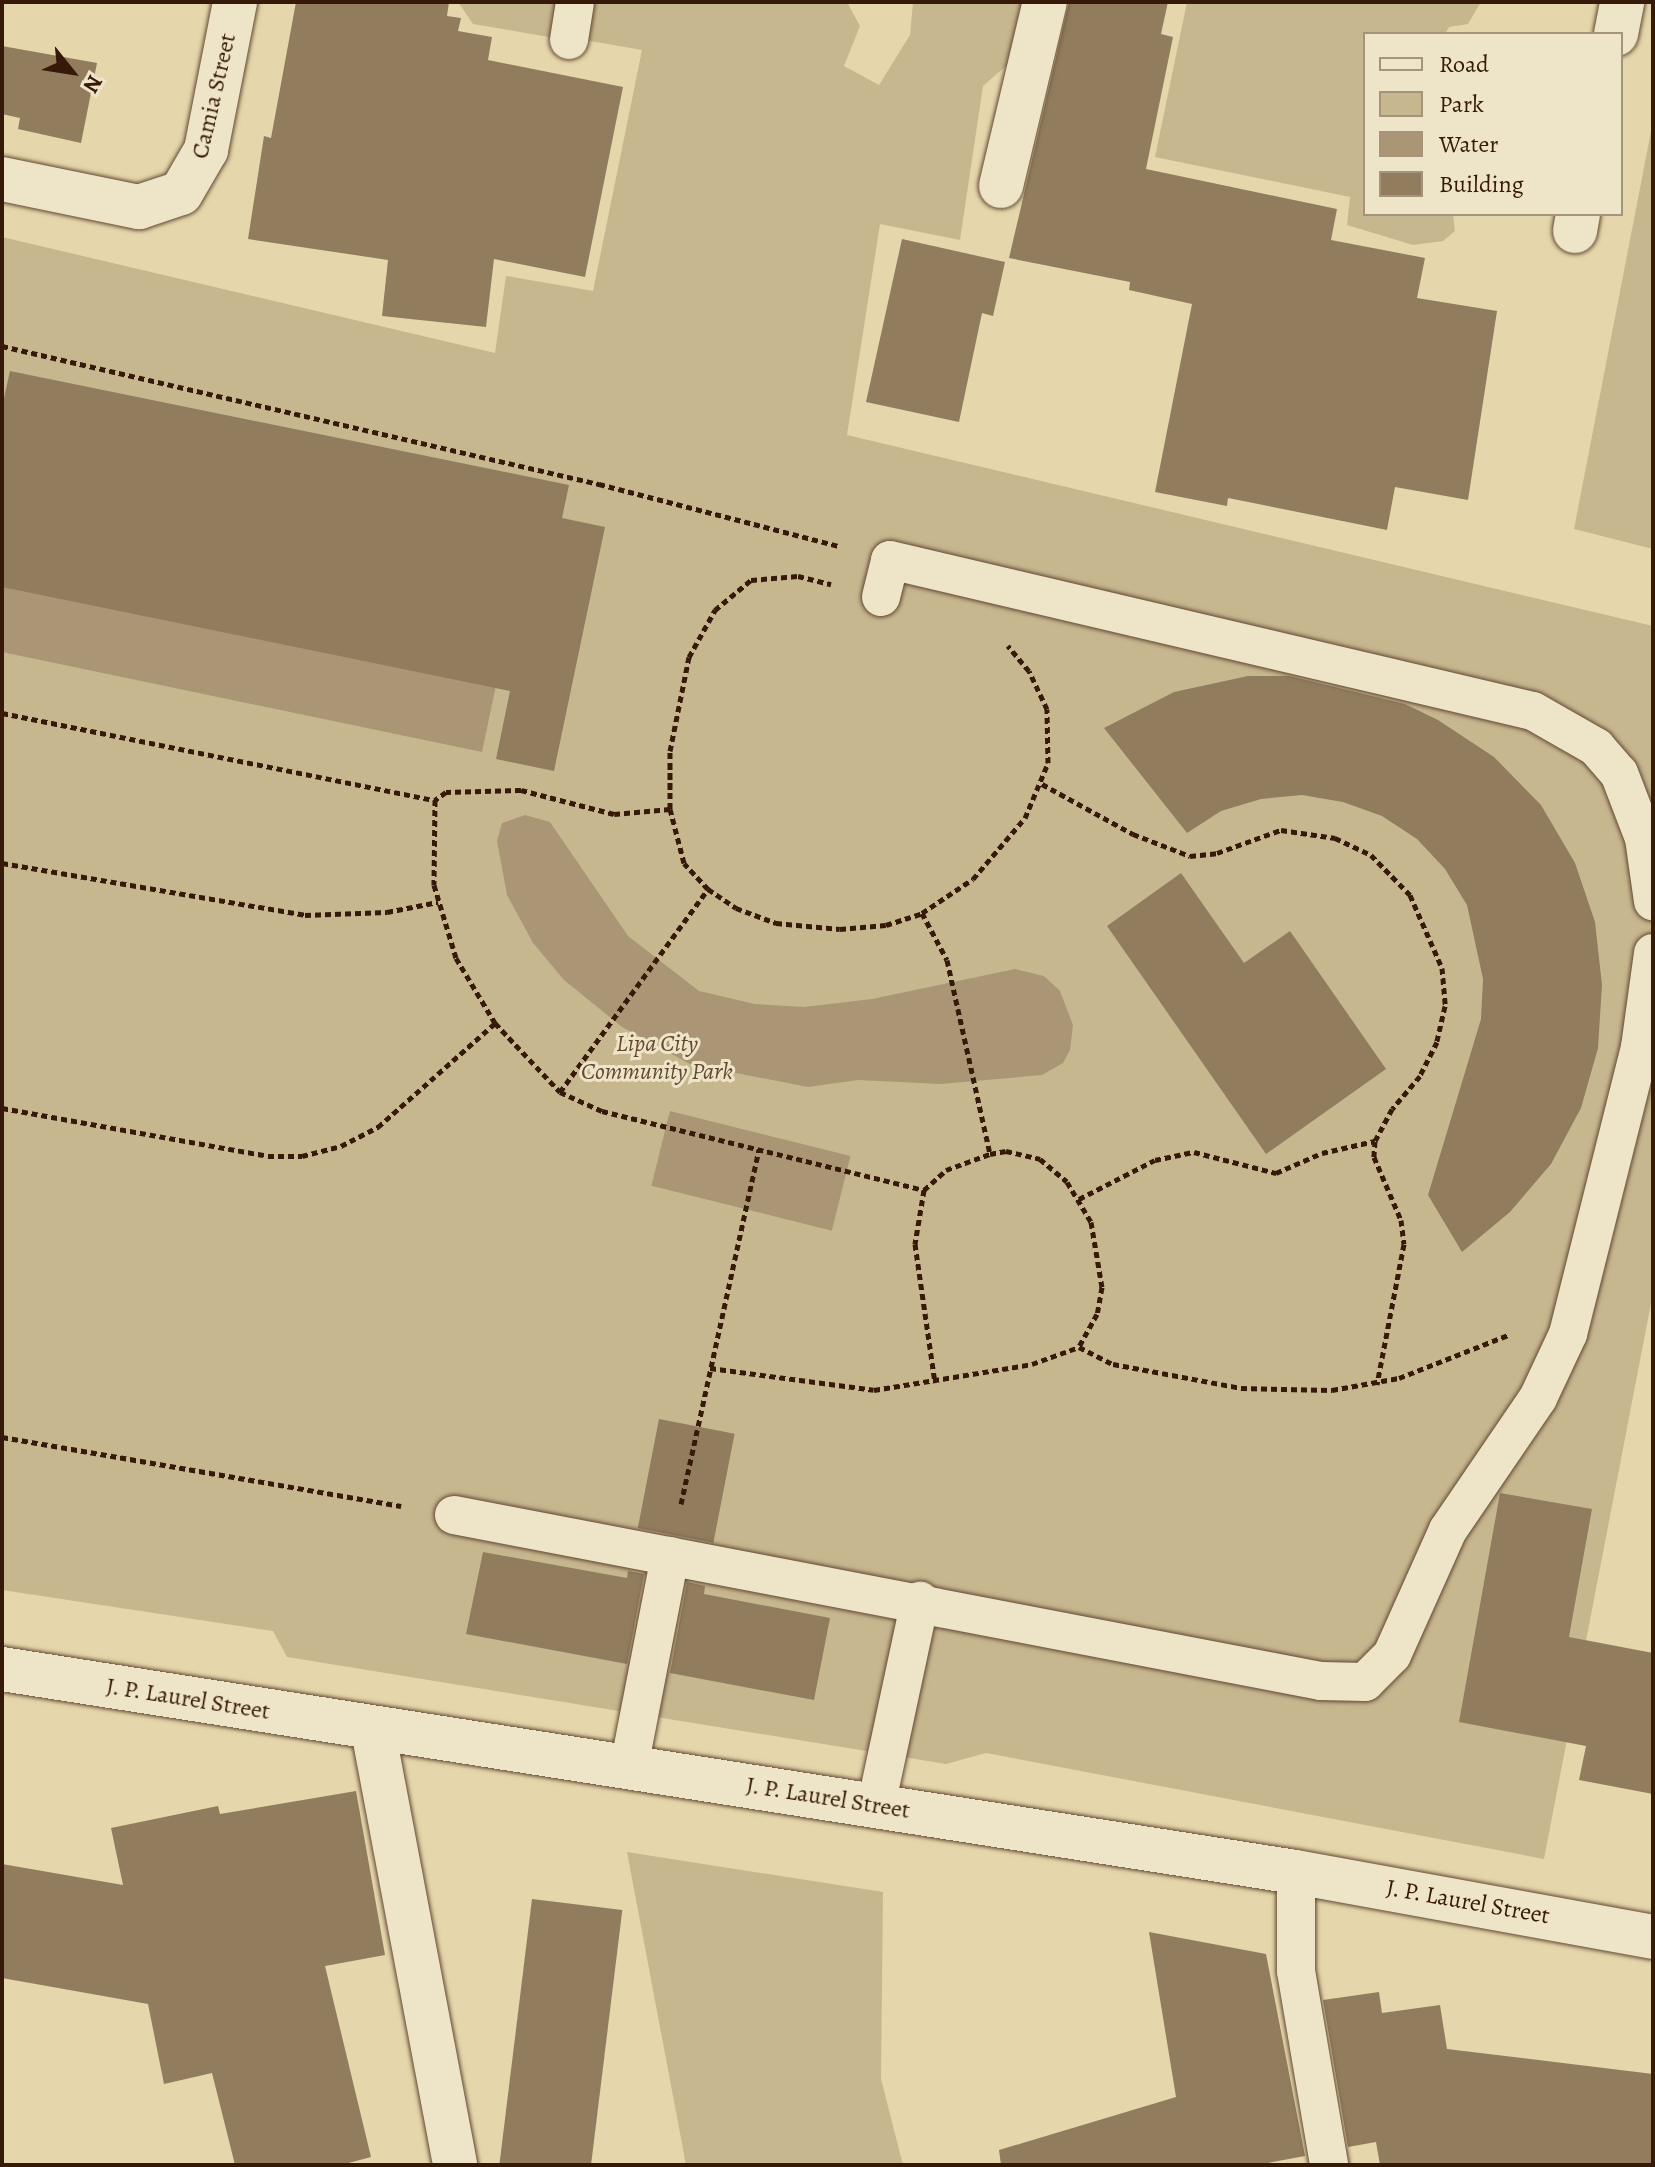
<!DOCTYPE html>
<html>
<head>
<meta charset="utf-8">
<style>
  body { margin:0 }
  #map { position:relative; width:1655px; height:2167px; overflow:hidden; background:#e5d7ab; font-family:Alegreya,serif }
  div>[style] { position:absolute }
  .green>* { inset:0; background:#c7b78f }
  .water>* { inset:0; background:#aa9674; transform-origin:0 0 }
  .building>* { inset:0; background:#917c5d; transform-origin:0 0 }
  .path>* { height:5px; margin-top:-2.5px; transform-origin:0; background:repeating-linear-gradient(90deg,#371909 0 6px,transparent 0 10px) }
  .roads { filter:drop-shadow(0 0 2px #624832) drop-shadow(0 0 2px #624832) }
  .service>* { height:38px; margin:-19px; padding:0 19px; transform-origin:19px; border-radius:19px; background:#eee5c8 }
  .minor>* { height:44px; margin:-22px; padding:0 22px; transform-origin:22px; border-radius:22px; background:#eee5c8 }
  .tertiary>* { height:44px; margin:-22px; padding:0 22px; transform-origin:22px; border-radius:22px; background:#eee5c8 }
  span { translate:-50% -50%; white-space:nowrap; text-align:center; line-height:1.15; -webkit-text-stroke:6px #eee5c8; paint-order:stroke }
  .street-label { font-size:24px; color:#371909 }
  .park-label { font-size:24px; color:#624831; font-style:italic }
  .frame { position:absolute; inset:0; border:4px solid #371909; pointer-events:none }
  .legend { position:absolute; left:1363px; top:32px; width:260px; height:184px; box-sizing:border-box; background:#eee5c8; border:2px solid #a5937c; margin:0; padding:10px 14px; list-style:none; font-size:24px; color:#371909 }
  .legend li { display:flex; align-items:center; gap:16px; height:40px }
  .legend b { width:40px; border:2px solid #a5937c }
  .north { position:absolute; left:32px; top:32px; width:80px; height:80px; -webkit-text-stroke:6px #eee5c8; paint-order:stroke; rotate:120deg; font-size:22px; font-weight:700; line-height:32px; text-align:center; color:#371909 }
  .north::after { content:''; display:block; margin:auto; width:28px; height:36px; background:#371909; clip-path:polygon(50% 0,100% 100%,50% 72%,0 100%) }
</style>
</head>
<body>
<div id="map">
  <div class="green">
    <div style="clip-path:polygon(458px 2px,566px 2px,561px 39px,473px 24px)"></div>
    <div style="clip-path:polygon(585px 2px,847px 2px,860px 26px,844px 66px,879px 85px,910px 35px,913px 2px,1031px 2px,1022px 40px,1007px 65px,983px 86px,960px 240px,880px 224px,847px 435px,1653px 626px,1653px 1293px,1544px 1859px,986px 1753px,946px 1764px,287px 1657px,273px 1631px,2px 1590px,2px 237px,495px 353px,506px 276px,593px 291px,642px 50px,579px 39px)"></div>
    <div style="clip-path:polygon(1187px 2px,1481px 2px,1468px 24px,1449px 27px,1445px 34px,1365px 34px,1365px 214px,1453px 214px,1455px 231px,1443px 241px,1413px 245px,1347px 225px,1350px 197px,1155px 157px)"></div>
    <div style="clip-path:polygon(1653px 121px,1653px 549px,1574px 529px)"></div>
    <div style="clip-path:polygon(627px 1852px,883px 1892px,881px 2079px,903px 2165px,686px 2165px)"></div>
  </div>
  <div class="water">
    <div style="clip-path:polygon(530px 523px,482px 752px,2px 652px,2px 568px)"></div>
    <div style="clip-path:polygon(525px 815px,550px 822px,628px 936px,699px 991px,755px 1004px,804px 1007px,872px 999px,1015px 969px,1044px 976px,1060px 991px,1073px 1025px,1070px 1050px,1063px 1063px,1042px 1075px,941px 1084px,858px 1080px,808px 1087px,690px 1064px,622px 1027px,564px 980px,533px 943px,507px 895px,497px 841px,502px 823px)"></div>
    <div style="left:670px;top:1111px;width:186px;height:77px;rotate:14deg"></div>
  </div>
  <div class="building">
    <div style="clip-path:polygon(296px 2px,449px 2px,447px 16px,461px 18px,458px 31px,492px 37px,488px 60px,623px 87px,585px 277px,494px 259px,486px 327px,382px 316px,388px 260px,248px 239px,264px 136px,271px 138px)"></div>
    <div style="clip-path:polygon(1069px 2px,1168px 2px,1161px 34px,1173px 37px,1146px 169px,1337px 209px,1331px 240px,1425px 258px,1417px 298px,1497px 311px,1468px 500px,1395px 487px,1387px 530px,1228px 498px,1227px 506px,1155px 492px,1192px 304px,1129px 290px,1130px 282px,1009px 258px)"></div>
    <div style="clip-path:polygon(2px 46px,97px 63px,81px 143px,18px 129px,20px 118px,2px 114px)"></div>
    <div style="clip-path:polygon(902px 239px,1005px 262px,993px 316px,982px 313px,959px 422px,866px 402px)"></div>
    <div style="clip-path:polygon(10px 371px,569px 485px,562px 518px,605px 527px,554px 771px,496px 759px,510px 691px,2px 587px,2px 407px)"></div>
    <div style="clip-path:polygon(1248px 676px,1289px 676px,1405px 704px,1438px 720px,1494px 757px,1541px 805px,1575px 863px,1595px 922px,1602px 985px,1598px 1048px,1581px 1108px,1551px 1164px,1510px 1212px,1462px 1252px,1428px 1195px,1481px 1019px,1483px 979px,1467px 905px,1445px 869px,1417px 839px,1382px 816px,1343px 802px,1302px 795px,1261px 799px,1221px 811px,1187px 833px,1104px 728px,1174px 692px)"></div>
    <div style="clip-path:polygon(1181px 873px,1244px 963px,1290px 931px,1386px 1069px,1266px 1154px,1107px 926px)"></div>
    <div style="left:659px;top:1419px;width:77px;height:111px;rotate:11deg"></div>
    <div style="clip-path:polygon(1500px 1493px,1592px 1509px,1569px 1637px,1653px 1653px,1653px 1794px,1579px 1780px,1586px 1746px,1459px 1722px)"></div>
    <div style="clip-path:polygon(483px 1552px,627px 1578px,628px 1571px,644px 1574px,627px 1664px,466px 1634px)"></div>
    <div style="clip-path:polygon(687px 1582px,705px 1586px,704px 1594px,830px 1618px,814px 1700px,670px 1673px)"></div>
    <div style="clip-path:polygon(356px 1791px,385px 1955px,325px 1966px,371px 2157px,341px 2165px,235px 2165px,212px 2073px,164px 2084px,148px 2004px,2px 1978px,2px 1864px,123px 1885px,111px 1828px,218px 1806px,220px 1814px)"></div>
    <div style="left:532px;top:1899px;width:91px;height:268px;rotate:7deg"></div>
    <div style="clip-path:polygon(1149px 1932px,1266px 1954px,1305px 2156px,1257px 2165px,1001px 2165px,999px 2150px,1176px 2097px)"></div>
    <div style="clip-path:polygon(1379px 1992px,1382px 2013px,1440px 2005px,1447px 2049px,1653px 2074px,1653px 2165px,1380px 2165px,1376px 2142px,1348px 2147px,1323px 2000px)"></div>
  </div>
  <div class="path">
    <div style="left:2px;top:346px;width:613px;rotate:13.02deg"></div>
    <div style="left:599px;top:484px;width:248px;rotate:14.5deg"></div>
    <div style="left:2px;top:713px;width:442px;rotate:11.4deg"></div>
    <div style="left:1042px;top:784px;width:104px;rotate:28.8deg"></div>
    <div style="left:1133px;top:834px;width:61px;rotate:21.1deg"></div>
    <div style="left:1190px;top:856px;width:27px;rotate:-6deg"></div>
    <div style="left:1217px;top:853px;width:68px;rotate:-19.8deg"></div>
    <div style="left:1281px;top:830px;width:55px;rotate:8.4deg"></div>
    <div style="left:1335px;top:838px;width:40px;rotate:25deg"></div>
    <div style="left:1371px;top:855px;width:56px;rotate:45.7deg"></div>
    <div style="left:1410px;top:895px;width:80px;rotate:66.3deg"></div>
    <div style="left:1442px;top:968px;width:38px;rotate:85deg"></div>
    <div style="left:1445px;top:1006px;width:37px;rotate:103deg"></div>
    <div style="left:1437px;top:1042px;width:38px;rotate:117deg"></div>
    <div style="left:1420px;top:1076px;width:43px;rotate:130.3deg"></div>
    <div style="left:1392px;top:1109px;width:36px;rotate:118deg"></div>
    <div style="left:1375px;top:1141px;width:16px;rotate:94deg"></div>
    <div style="left:1374px;top:1157px;width:69px;rotate:66.8deg"></div>
    <div style="left:1401px;top:1220px;width:24px;rotate:83deg"></div>
    <div style="left:1404px;top:1244px;width:143px;rotate:100.9deg"></div>
    <div style="left:670px;top:809px;width:56px;rotate:174.9deg"></div>
    <div style="left:614px;top:814px;width:96px;rotate:-165.5deg"></div>
    <div style="left:521px;top:790px;width:75px;rotate:178.5deg"></div>
    <div style="left:446px;top:792px;width:14px;rotate:144deg"></div>
    <div style="left:435px;top:800px;width:85px;rotate:90.7deg"></div>
    <div style="left:434px;top:885px;width:76px;rotate:73.2deg"></div>
    <div style="left:456px;top:958px;width:76px;rotate:59deg"></div>
    <div style="left:495px;top:1023px;width:95px;rotate:46.7deg"></div>
    <div style="left:560px;top:1092px;width:46px;rotate:24.3deg"></div>
    <div style="left:602px;top:1111px;width:332px;rotate:13.8deg"></div>
    <div style="left:924px;top:1190px;width:30px;rotate:-42deg"></div>
    <div style="left:946px;top:1170px;width:47px;rotate:-20deg"></div>
    <div style="left:990px;top:1154px;width:16px;rotate:-11deg"></div>
    <div style="left:1006px;top:1151px;width:35px;rotate:13deg"></div>
    <div style="left:1040px;top:1159px;width:35px;rotate:40deg"></div>
    <div style="left:1067px;top:1182px;width:47px;rotate:59deg"></div>
    <div style="left:1091px;top:1222px;width:66px;rotate:80.4deg"></div>
    <div style="left:1102px;top:1287px;width:27px;rotate:100deg"></div>
    <div style="left:1097px;top:1314px;width:38px;rotate:119deg"></div>
    <div style="left:1079px;top:1347px;width:38px;rotate:27deg"></div>
    <div style="left:1113px;top:1364px;width:130px;rotate:10.6deg"></div>
    <div style="left:1241px;top:1388px;width:91px;rotate:1.3deg"></div>
    <div style="left:1332px;top:1390px;width:68px;rotate:-10.2deg"></div>
    <div style="left:1399px;top:1378px;width:117px;rotate:-21.5deg"></div>
    <div style="left:2px;top:863px;width:307px;rotate:9.7deg"></div>
    <div style="left:305px;top:915px;width:82px;rotate:-2.1deg"></div>
    <div style="left:387px;top:912px;width:52px;rotate:-11.1deg"></div>
    <div style="left:708px;top:889px;width:35px;rotate:-133deg"></div>
    <div style="left:684px;top:863px;width:56px;rotate:-104.5deg"></div>
    <div style="left:670px;top:809px;width:58px;rotate:-90deg"></div>
    <div style="left:670px;top:751px;width:96px;rotate:-78.6deg"></div>
    <div style="left:689px;top:657px;width:54px;rotate:-61deg"></div>
    <div style="left:715px;top:610px;width:47px;rotate:-39.8deg"></div>
    <div style="left:751px;top:580px;width:47px;rotate:-4.9deg"></div>
    <div style="left:798px;top:576px;width:34px;rotate:14deg"></div>
    <div style="left:922px;top:913px;width:53px;rotate:62deg"></div>
    <div style="left:947px;top:960px;width:199px;rotate:77.5deg"></div>
    <div style="left:560px;top:1092px;width:251px;rotate:-53.9deg"></div>
    <div style="left:708px;top:889px;width:34px;rotate:34deg"></div>
    <div style="left:736px;top:908px;width:43px;rotate:20.6deg"></div>
    <div style="left:776px;top:923px;width:64px;rotate:5.4deg"></div>
    <div style="left:840px;top:929px;width:46px;rotate:-5deg"></div>
    <div style="left:886px;top:925px;width:38px;rotate:-18deg"></div>
    <div style="left:922px;top:913px;width:61px;rotate:-33.7deg"></div>
    <div style="left:973px;top:879px;width:80px;rotate:-49.6deg"></div>
    <div style="left:1025px;top:818px;width:60px;rotate:-67.3deg"></div>
    <div style="left:1048px;top:763px;width:54px;rotate:-91.1deg"></div>
    <div style="left:1047px;top:709px;width:42px;rotate:-115.3deg"></div>
    <div style="left:1029px;top:671px;width:33px;rotate:-130deg"></div>
    <div style="left:2px;top:1108px;width:270px;rotate:10.2deg"></div>
    <div style="left:268px;top:1156px;width:34px"></div>
    <div style="left:302px;top:1156px;width:40px;rotate:-14.4deg"></div>
    <div style="left:341px;top:1146px;width:42px;rotate:-27.2deg"></div>
    <div style="left:378px;top:1127px;width:157px;rotate:-41.6deg"></div>
    <div style="left:924px;top:1190px;width:55px;rotate:99.5deg"></div>
    <div style="left:915px;top:1244px;width:140px;rotate:81.8deg"></div>
    <div style="left:1079px;top:1199px;width:85px;rotate:-27.2deg"></div>
    <div style="left:1155px;top:1160px;width:40px;rotate:-12deg"></div>
    <div style="left:1194px;top:1152px;width:85px;rotate:14.4deg"></div>
    <div style="left:1276px;top:1173px;width:50px;rotate:-23.5deg"></div>
    <div style="left:1322px;top:1153px;width:54px;rotate:-12.8deg"></div>
    <div style="left:710px;top:1368px;width:165px;rotate:7.6deg"></div>
    <div style="left:874px;top:1390px;width:160px;rotate:-9.3deg"></div>
    <div style="left:1032px;top:1364px;width:50px;rotate:-19.9deg"></div>
    <div style="left:2px;top:1437px;width:405px;rotate:9.8deg"></div>
    <div style="left:681px;top:1504px;width:363px;rotate:-77.6deg"></div>
  </div>
  <div class="roads">
    <div class="service">
      <div style="left:569px;top:40px;width:38px;rotate:-81deg"></div>
      <div style="left:881px;top:597px;width:38px;rotate:-76deg"></div>
      <div style="left:890px;top:560px;width:660px;rotate:13.22deg"></div>
      <div style="left:1533px;top:711px;width:73px;rotate:29.7deg"></div>
      <div style="left:1596px;top:747px;width:35px;rotate:49deg"></div>
      <div style="left:1619px;top:773px;width:70px;rotate:69deg"></div>
      <div style="left:1644px;top:838px;width:64px;rotate:81.9deg"></div>
      <div style="left:454px;top:1515px;width:883px;rotate:10.84deg"></div>
      <div style="left:1321px;top:1681px;width:44px;rotate:1.3deg"></div>
      <div style="left:1365px;top:1682px;width:38px;rotate:-45deg"></div>
      <div style="left:1392px;top:1655px;width:137px;rotate:-65.9deg"></div>
      <div style="left:1448px;top:1530px;width:160px;rotate:-55.7deg"></div>
      <div style="left:1538px;top:1398px;width:71px;rotate:-64.9deg"></div>
      <div style="left:1568px;top:1334px;width:296px;rotate:-75.9deg"></div>
      <div style="left:1640px;top:1047px;width:95px;rotate:-82.1deg"></div>
      <div style="left:629px;top:1767px;width:215px;rotate:-79deg"></div>
      <div style="left:876px;top:1806px;width:210px;rotate:-77.9deg"></div>
      <div style="left:1296px;top:1872px;width:99px;rotate:90deg"></div>
      <div style="left:1296px;top:1971px;width:197px;rotate:80.3deg"></div>
    </div>
    <div class="minor">
      <div style="left:1616px;top:34px;width:33px;rotate:-79deg"></div>
      <div style="left:2px;top:179px;width:140px;rotate:11.6deg"></div>
      <div style="left:139px;top:207px;width:44px;rotate:-18.4deg"></div>
      <div style="left:181px;top:193px;width:50px;rotate:-59.8deg"></div>
      <div style="left:206px;top:150px;width:151px;rotate:-78.9deg"></div>
      <div style="left:1001px;top:186px;width:189px;rotate:-76.6deg"></div>
      <div style="left:1575px;top:231px;width:17px;rotate:-80deg"></div>
      <div style="left:373px;top:1730px;width:443px;rotate:79.3deg"></div>
    </div>
    <div class="tertiary">
      <div style="left:2px;top:1669px;width:1310px;rotate:8.92deg"></div>
      <div style="left:1296px;top:1872px;width:363px;rotate:10.3deg"></div>
    </div>
  </div>
  <div class="street-label">
    <span style="left:214px;top:96px;rotate:-77deg">Camia Street</span>
    <span style="left:188px;top:1699px;rotate:9deg">J. P. Laurel Street</span>
    <span style="left:828px;top:1798px;rotate:9deg">J. P. Laurel Street</span>
    <span style="left:1468px;top:1902px;rotate:10deg">J. P. Laurel Street</span>
  </div>
  <div class="park-label">
    <span style="left:657px;top:1058px">Lipa City<br>Community Park</span>
  </div>
  <div class="frame"></div>
  <ul class="legend">
  <li><b style="height:10px;background:#eee5c8"></b>Road</li>
  <li><b style="height:22px;background:#c7b78f"></b>Park</li>
  <li><b style="height:22px;background:#aa9674"></b>Water</li>
  <li><b style="height:22px;background:#917c5d"></b>Building</li>
  </ul>
  <div class="north">N</div>
</div>
</body>
</html>
